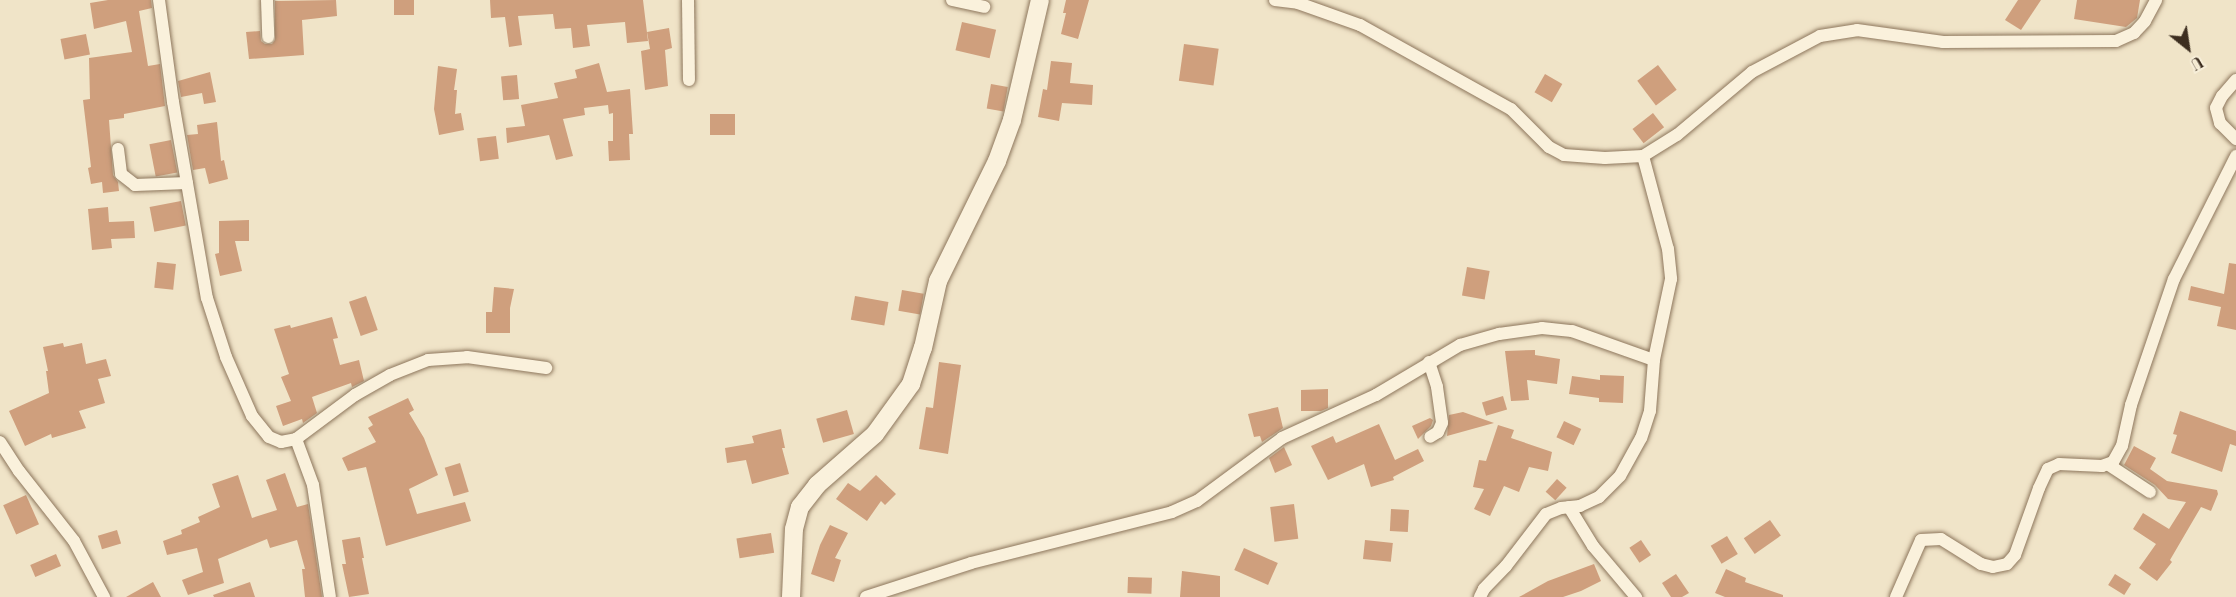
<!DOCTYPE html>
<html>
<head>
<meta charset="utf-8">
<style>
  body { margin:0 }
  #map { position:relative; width:2236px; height:597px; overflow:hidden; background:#f0e4c8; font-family:"Playfair Display",serif }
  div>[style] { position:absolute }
  .building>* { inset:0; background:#cf9f7d; transform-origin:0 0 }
  .roads { filter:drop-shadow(0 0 2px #8d765c) drop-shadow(0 0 2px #8d765c) }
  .street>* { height:12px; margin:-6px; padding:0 6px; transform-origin:6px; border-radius:6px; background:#faf1dc }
  .secondary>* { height:18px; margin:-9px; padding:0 9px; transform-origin:9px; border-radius:9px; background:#faf1dc }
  span { translate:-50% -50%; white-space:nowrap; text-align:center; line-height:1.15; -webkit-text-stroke:4.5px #f7eed8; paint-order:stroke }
  .north { position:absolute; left:2158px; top:18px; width:60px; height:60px; -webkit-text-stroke:4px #f7eed8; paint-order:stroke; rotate:150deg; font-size:16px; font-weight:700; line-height:24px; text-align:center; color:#3d2e20 }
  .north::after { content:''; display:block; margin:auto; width:21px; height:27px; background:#3d2e20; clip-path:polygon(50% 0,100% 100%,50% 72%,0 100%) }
</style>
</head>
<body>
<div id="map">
  <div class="building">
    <div style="clip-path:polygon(108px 0,151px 0,152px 8px,139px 11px,148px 66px,160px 64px,165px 106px,124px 114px,124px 118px,109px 120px,113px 175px,118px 182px,119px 191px,103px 193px,102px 182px,91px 184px,88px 168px,91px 167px,83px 100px,90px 99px,89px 58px,132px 52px,126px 21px,94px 29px,90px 3px)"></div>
    <div style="clip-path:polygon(336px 0,337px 16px,302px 20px,304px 55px,249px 59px,246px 32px,260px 31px,261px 41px,265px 44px,272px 44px,275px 40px,275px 1px)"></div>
    <div style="left:394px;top:0;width:20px;height:15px"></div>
    <div style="clip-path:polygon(490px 0,643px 0,648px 41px,627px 43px,625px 22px,587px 25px,590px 46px,573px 48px,571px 28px,555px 29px,553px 14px,518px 16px,522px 45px,509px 47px,505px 17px,491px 18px)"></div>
    <div style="clip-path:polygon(1066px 0,1089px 0,1078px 39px,1061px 34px,1066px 13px,1063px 13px)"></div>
    <div style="clip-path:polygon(2018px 0,2041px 0,2021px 30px,2005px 20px)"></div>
    <div style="clip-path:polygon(2077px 0,2140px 0,2137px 18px,2126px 27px,2074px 19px)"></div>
    <div style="left:962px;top:22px;width:35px;height:29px;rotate:13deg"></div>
    <div style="clip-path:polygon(669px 28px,672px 48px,665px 50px,668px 86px,645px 90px,641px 51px,650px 49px,647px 32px)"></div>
    <div style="left:86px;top:34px;width:21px;height:26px;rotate:79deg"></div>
    <div style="left:1184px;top:44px;width:35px;height:37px;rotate:8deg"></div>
    <div style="clip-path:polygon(1051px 61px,1072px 63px,1070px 83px,1093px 85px,1092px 105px,1062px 103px,1059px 121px,1038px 117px,1043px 89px,1047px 90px)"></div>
    <div style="clip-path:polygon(599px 63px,607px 92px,630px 89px,633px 134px,629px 134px,630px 160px,609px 161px,608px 141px,613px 141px,613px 113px,609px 114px,608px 105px,584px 108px,585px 115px,563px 119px,573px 156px,556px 160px,549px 135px,507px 143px,506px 128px,525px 126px,521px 105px,558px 98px,554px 83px,577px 78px,575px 70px)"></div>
    <div style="left:1658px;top:65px;width:31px;height:26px;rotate:53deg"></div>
    <div style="clip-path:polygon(438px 66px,457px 69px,454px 90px,457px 90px,455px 114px,461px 113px,464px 130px,439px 135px,434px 109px)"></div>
    <div style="clip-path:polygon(210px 72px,216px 102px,204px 104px,202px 93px,181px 97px,178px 81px)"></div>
    <div style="left:1545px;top:74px;width:20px;height:21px;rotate:30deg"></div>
    <div style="left:517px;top:75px;width:24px;height:16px;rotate:85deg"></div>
    <div style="left:991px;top:84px;width:17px;height:25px;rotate:10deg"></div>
    <div style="left:1653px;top:113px;width:18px;height:26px;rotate:52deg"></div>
    <div style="left:710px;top:114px;width:25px;height:21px"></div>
    <div style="clip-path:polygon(217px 122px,221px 161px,224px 160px,228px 179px,209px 184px,205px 168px,193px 170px,187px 135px,198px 134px,197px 125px)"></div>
    <div style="left:496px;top:136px;width:23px;height:19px;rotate:83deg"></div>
    <div style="left:171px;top:140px;width:33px;height:22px;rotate:79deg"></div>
    <div style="left:181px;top:201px;width:25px;height:32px;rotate:79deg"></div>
    <div style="clip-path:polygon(108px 207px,109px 222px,134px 221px,135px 238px,111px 239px,112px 248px,92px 250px,88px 209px)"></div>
    <div style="clip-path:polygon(249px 220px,249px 241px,235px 241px,242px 271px,220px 276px,215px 254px,219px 253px,219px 221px)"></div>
    <div style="left:157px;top:262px;width:19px;height:26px;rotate:6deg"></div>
    <div style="clip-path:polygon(2229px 263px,2236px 264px,2236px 330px,2217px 326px,2221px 307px,2188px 300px,2191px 286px,2224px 294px)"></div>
    <div style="left:1467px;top:267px;width:23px;height:29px;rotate:10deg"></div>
    <div style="clip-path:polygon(494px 287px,514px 289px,510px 308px,510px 333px,486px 333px,486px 312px,492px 312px)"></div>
    <div style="left:902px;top:290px;width:22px;height:21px;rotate:10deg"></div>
    <div style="left:366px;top:296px;width:36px;height:18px;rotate:71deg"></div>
    <div style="left:855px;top:296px;width:34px;height:24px;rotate:10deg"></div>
    <div style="clip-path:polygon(332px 317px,338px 338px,333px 339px,340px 365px,359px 360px,364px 381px,352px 387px,351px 383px,312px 397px,317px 413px,303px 423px,302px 419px,283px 426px,276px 406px,291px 401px,281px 377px,289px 374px,274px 329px,290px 325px,291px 328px)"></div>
    <div style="clip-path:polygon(63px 343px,64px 347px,82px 343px,86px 364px,106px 359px,111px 376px,98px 379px,105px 403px,79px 411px,86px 428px,52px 438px,51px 434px,25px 446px,9px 411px,49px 393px,46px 371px,48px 371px,43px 347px)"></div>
    <div style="clip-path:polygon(1535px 350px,1535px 355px,1560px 359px,1557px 384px,1527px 380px,1529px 400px,1511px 401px,1505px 351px)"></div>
    <div style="clip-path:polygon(939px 362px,961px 365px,948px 454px,919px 449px,926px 407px,933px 408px)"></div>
    <div style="clip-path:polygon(1600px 375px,1624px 376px,1623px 403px,1599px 402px,1599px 398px,1569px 394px,1572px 376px,1600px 380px)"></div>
    <div style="clip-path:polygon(1328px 389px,1328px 408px,1321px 411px,1301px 411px,1301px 390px)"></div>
    <div style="left:1503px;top:396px;width:14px;height:22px;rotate:73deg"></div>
    <div style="clip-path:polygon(408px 398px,414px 410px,409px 413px,424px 438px,438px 475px,409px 489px,417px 514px,465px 502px,471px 521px,386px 546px,366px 467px,348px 471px,342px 458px,376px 442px,368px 428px,373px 425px,368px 417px)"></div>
    <div style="clip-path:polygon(1278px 407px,1283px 428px,1262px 442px,1260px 436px,1254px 437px,1248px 414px)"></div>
    <div style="left:847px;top:410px;width:25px;height:32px;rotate:74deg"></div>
    <div style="clip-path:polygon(2180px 411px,2236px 431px,2236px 446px,2230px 444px,2222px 472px,2171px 453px,2177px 435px,2173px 434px)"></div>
    <div style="clip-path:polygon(1463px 412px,1494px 423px,1447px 436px,1449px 415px)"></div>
    <div style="clip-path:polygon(1430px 418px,1433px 420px,1431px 426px,1418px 439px,1412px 426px)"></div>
    <div style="left:1564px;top:421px;width:19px;height:18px;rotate:25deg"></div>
    <div style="clip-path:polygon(1379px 424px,1395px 460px,1418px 449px,1424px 461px,1393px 477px,1394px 480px,1371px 487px,1364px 464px,1328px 480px,1311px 446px,1333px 436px,1336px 443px)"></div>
    <div style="clip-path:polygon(1498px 425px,1514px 430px,1511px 438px,1552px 452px,1548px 471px,1529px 467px,1519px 492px,1504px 486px,1490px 516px,1474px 509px,1484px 489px,1473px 487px,1479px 460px,1486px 461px)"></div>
    <div style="clip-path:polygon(781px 429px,785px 448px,782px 448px,789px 474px,752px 484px,746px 460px,727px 463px,725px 448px,754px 443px,752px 436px)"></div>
    <div style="clip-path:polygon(2134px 446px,2156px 458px,2150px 469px,2167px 481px,2217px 490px,2218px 494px,2211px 511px,2201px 507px,2170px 560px,2172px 562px,2157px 581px,2139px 568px,2156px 544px,2133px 529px,2143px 513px,2169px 529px,2186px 502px,2168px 499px,2155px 485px,2124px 465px)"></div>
    <div style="clip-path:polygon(1284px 447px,1292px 465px,1275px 473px,1269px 458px)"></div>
    <div style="left:460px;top:463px;width:30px;height:16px;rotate:73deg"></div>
    <div style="clip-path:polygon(285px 473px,297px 507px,308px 504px,322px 597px,305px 597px,302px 569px,305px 569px,297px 540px,270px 548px,267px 539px,218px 559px,224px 583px,188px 595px,182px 580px,203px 572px,197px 548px,167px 555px,163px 541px,182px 534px,181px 530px,200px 522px,198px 517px,220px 507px,212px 484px,238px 475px,252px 518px,277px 510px,266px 480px)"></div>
    <div style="clip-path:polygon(876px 475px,896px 494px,885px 505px,881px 501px,867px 521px,836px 499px,848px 483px,860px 491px)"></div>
    <div style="left:1557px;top:479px;width:13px;height:17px;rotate:42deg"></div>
    <div style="left:26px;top:495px;width:32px;height:25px;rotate:66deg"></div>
    <div style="left:1294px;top:504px;width:35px;height:24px;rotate:83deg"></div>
    <div style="left:1391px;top:509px;width:18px;height:22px;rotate:3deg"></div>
    <div style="left:1770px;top:520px;width:19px;height:32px;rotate:55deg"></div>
    <div style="clip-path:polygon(830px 525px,848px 533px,835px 558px,841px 560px,834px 582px,811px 574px,820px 545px)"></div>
    <div style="left:117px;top:530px;width:14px;height:20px;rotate:73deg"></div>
    <div style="left:771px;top:533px;width:20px;height:35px;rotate:81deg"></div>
    <div style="left:1727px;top:536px;width:21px;height:19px;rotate:59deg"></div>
    <div style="clip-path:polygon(360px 537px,364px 558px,362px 558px,369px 594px,349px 597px,342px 564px,346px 564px,342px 540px)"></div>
    <div style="left:1365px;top:540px;width:28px;height:19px;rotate:6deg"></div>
    <div style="left:1641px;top:540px;width:18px;height:14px;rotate:56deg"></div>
    <div style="left:1244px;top:548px;width:37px;height:24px;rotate:24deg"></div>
    <div style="left:56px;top:554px;width:13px;height:28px;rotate:67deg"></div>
    <div style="clip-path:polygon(1594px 564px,1601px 581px,1581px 591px,1563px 597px,1519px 597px,1548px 581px)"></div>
    <div style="clip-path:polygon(1726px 569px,1746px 578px,1745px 582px,1783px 595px,1783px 597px,1725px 597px,1715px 593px)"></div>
    <div style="clip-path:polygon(1182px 571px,1220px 576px,1220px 597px,1180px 597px)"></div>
    <div style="clip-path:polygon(1676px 574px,1689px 593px,1682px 597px,1671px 597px,1662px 583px)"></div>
    <div style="left:2115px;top:574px;width:19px;height:13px;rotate:32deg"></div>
    <div style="left:1128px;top:577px;width:24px;height:16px;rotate:2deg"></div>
    <div style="clip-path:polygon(153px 582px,161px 597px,126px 597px)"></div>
    <div style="clip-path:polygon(250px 582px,255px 597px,214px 597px,213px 595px)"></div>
  </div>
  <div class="roads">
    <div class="street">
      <div style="left:159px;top:0;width:103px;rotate:82.2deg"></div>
      <div style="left:173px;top:102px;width:199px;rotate:80.2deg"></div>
      <div style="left:207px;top:298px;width:62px;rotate:72.1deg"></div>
      <div style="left:226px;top:357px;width:64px;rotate:66.2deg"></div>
      <div style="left:252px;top:416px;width:27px;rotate:51deg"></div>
      <div style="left:269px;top:437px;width:13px;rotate:23deg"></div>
      <div style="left:281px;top:442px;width:15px;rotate:-11deg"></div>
      <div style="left:296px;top:439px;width:74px;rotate:-36.7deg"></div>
      <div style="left:355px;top:395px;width:40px;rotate:-29.7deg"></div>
      <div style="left:390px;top:375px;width:41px;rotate:-21.5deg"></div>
      <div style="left:428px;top:360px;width:39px;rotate:-4deg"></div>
      <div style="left:467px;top:357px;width:80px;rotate:7.9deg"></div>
      <div style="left:267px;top:0;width:37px;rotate:88deg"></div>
      <div style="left:688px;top:0;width:80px;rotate:89.3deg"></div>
      <div style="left:952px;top:0;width:33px;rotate:12deg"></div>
      <div style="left:1275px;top:0;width:23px;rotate:7deg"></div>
      <div style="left:1298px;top:3px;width:66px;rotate:19.5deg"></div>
      <div style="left:1360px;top:25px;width:173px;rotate:29.1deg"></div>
      <div style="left:1511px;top:109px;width:54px;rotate:45deg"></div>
      <div style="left:1549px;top:147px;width:17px;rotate:28deg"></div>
      <div style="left:1564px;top:155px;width:41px;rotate:4.2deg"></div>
      <div style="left:1605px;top:158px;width:38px;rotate:-3deg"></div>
      <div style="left:1643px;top:156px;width:96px;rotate:75deg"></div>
      <div style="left:1668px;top:249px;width:30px;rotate:84deg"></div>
      <div style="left:1671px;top:279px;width:83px;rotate:101.9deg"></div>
      <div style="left:1654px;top:360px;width:51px;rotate:94.5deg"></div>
      <div style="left:1650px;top:411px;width:28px;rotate:108deg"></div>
      <div style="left:1641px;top:438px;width:43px;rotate:118.9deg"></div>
      <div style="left:1620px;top:476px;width:30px;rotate:135deg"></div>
      <div style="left:1599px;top:497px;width:21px;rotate:155deg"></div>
      <div style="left:1580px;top:506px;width:19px;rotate:174deg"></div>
      <div style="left:1561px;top:508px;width:16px;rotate:158deg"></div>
      <div style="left:1546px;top:514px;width:66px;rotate:127.6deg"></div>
      <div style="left:1506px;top:566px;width:32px;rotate:134deg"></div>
      <div style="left:1484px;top:589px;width:9px;rotate:117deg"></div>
      <div style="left:2236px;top:80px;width:21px;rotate:131deg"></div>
      <div style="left:2222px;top:96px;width:13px;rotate:117deg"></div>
      <div style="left:2216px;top:108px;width:16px;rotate:75deg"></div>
      <div style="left:2220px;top:123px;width:23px;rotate:45deg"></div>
      <div style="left:118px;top:149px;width:25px;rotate:83deg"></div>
      <div style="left:121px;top:174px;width:18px;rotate:38deg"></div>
      <div style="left:135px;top:185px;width:52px;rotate:-2.2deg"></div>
      <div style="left:1643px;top:156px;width:40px;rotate:-32deg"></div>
      <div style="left:1677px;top:135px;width:98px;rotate:-40deg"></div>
      <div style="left:1752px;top:72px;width:77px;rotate:-27.9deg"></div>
      <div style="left:1820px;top:36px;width:37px;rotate:-9deg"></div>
      <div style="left:1857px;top:30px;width:87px;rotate:7.9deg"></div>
      <div style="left:1943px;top:42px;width:173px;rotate:-0.3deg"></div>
      <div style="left:2116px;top:41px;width:20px;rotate:-24deg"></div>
      <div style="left:2134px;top:33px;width:16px;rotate:-47deg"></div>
      <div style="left:2145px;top:21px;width:24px;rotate:-62deg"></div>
      <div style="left:1429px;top:362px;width:26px;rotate:72deg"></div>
      <div style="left:1437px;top:387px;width:36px;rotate:82deg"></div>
      <div style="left:1442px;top:423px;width:10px;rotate:114deg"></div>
      <div style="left:1438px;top:432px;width:9px;rotate:148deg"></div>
      <div style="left:296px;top:439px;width:49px;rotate:69.7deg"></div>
      <div style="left:313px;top:485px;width:113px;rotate:81.4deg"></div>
      <div style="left:0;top:442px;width:35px;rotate:57deg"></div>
      <div style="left:19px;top:471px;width:89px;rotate:51.8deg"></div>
      <div style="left:74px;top:541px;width:64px;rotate:61.8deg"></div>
      <div style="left:2109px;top:465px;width:49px;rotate:33.4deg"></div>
      <div style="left:1569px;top:507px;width:46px;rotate:58.4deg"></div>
      <div style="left:1593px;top:546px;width:67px;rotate:49.9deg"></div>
      <div style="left:866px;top:597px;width:110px;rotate:-17.9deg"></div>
      <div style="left:971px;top:563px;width:207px;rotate:-14.2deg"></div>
      <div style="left:1172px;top:512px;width:27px;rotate:-24deg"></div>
      <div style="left:1197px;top:501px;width:106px;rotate:-36.5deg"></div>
      <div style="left:1282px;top:438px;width:103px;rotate:-24.6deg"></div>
      <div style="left:1376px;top:395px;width:98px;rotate:-30.8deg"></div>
      <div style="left:1460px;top:345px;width:41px;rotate:-15.8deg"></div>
      <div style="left:1499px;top:334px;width:43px;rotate:-7.9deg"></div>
      <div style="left:1542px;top:328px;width:30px;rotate:6deg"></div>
      <div style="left:1572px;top:331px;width:87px;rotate:19.5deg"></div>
      <div style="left:1896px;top:597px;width:62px;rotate:-66.3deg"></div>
      <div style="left:1921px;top:540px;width:20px;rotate:-3deg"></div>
      <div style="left:1941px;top:539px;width:47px;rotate:32deg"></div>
      <div style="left:1981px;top:564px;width:12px;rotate:14deg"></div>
      <div style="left:1993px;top:567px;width:14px;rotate:-12deg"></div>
      <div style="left:2007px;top:564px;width:12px;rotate:-48deg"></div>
      <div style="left:2015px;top:555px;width:71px;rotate:-70.3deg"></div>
      <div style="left:2039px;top:488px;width:21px;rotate:-65deg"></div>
      <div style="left:2048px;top:469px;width:12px;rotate:-24deg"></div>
      <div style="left:2059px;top:464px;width:43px;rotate:2.7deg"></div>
      <div style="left:2102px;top:466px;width:12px;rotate:-20deg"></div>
      <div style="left:2113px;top:462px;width:18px;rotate:-61deg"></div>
      <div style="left:2122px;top:446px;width:42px;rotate:-77.6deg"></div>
      <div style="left:2131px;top:405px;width:133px;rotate:-71.2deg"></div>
      <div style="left:2174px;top:279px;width:138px;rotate:-63.2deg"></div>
    </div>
    <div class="secondary">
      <div style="left:791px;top:597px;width:68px;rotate:-87.5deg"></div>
      <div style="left:794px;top:529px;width:23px;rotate:-75deg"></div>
      <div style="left:800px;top:507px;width:28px;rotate:-52deg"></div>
      <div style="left:817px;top:485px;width:77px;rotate:-41.3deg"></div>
      <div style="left:875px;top:434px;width:62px;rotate:-54.2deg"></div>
      <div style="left:911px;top:384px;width:38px;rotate:-72deg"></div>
      <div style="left:923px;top:348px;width:69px;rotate:-77.4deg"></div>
      <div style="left:938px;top:281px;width:134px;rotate:-63.8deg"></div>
      <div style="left:997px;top:161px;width:44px;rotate:-69.9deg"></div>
      <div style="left:1012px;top:120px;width:123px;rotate:-76.9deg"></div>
    </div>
  </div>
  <div class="north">U</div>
</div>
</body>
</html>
